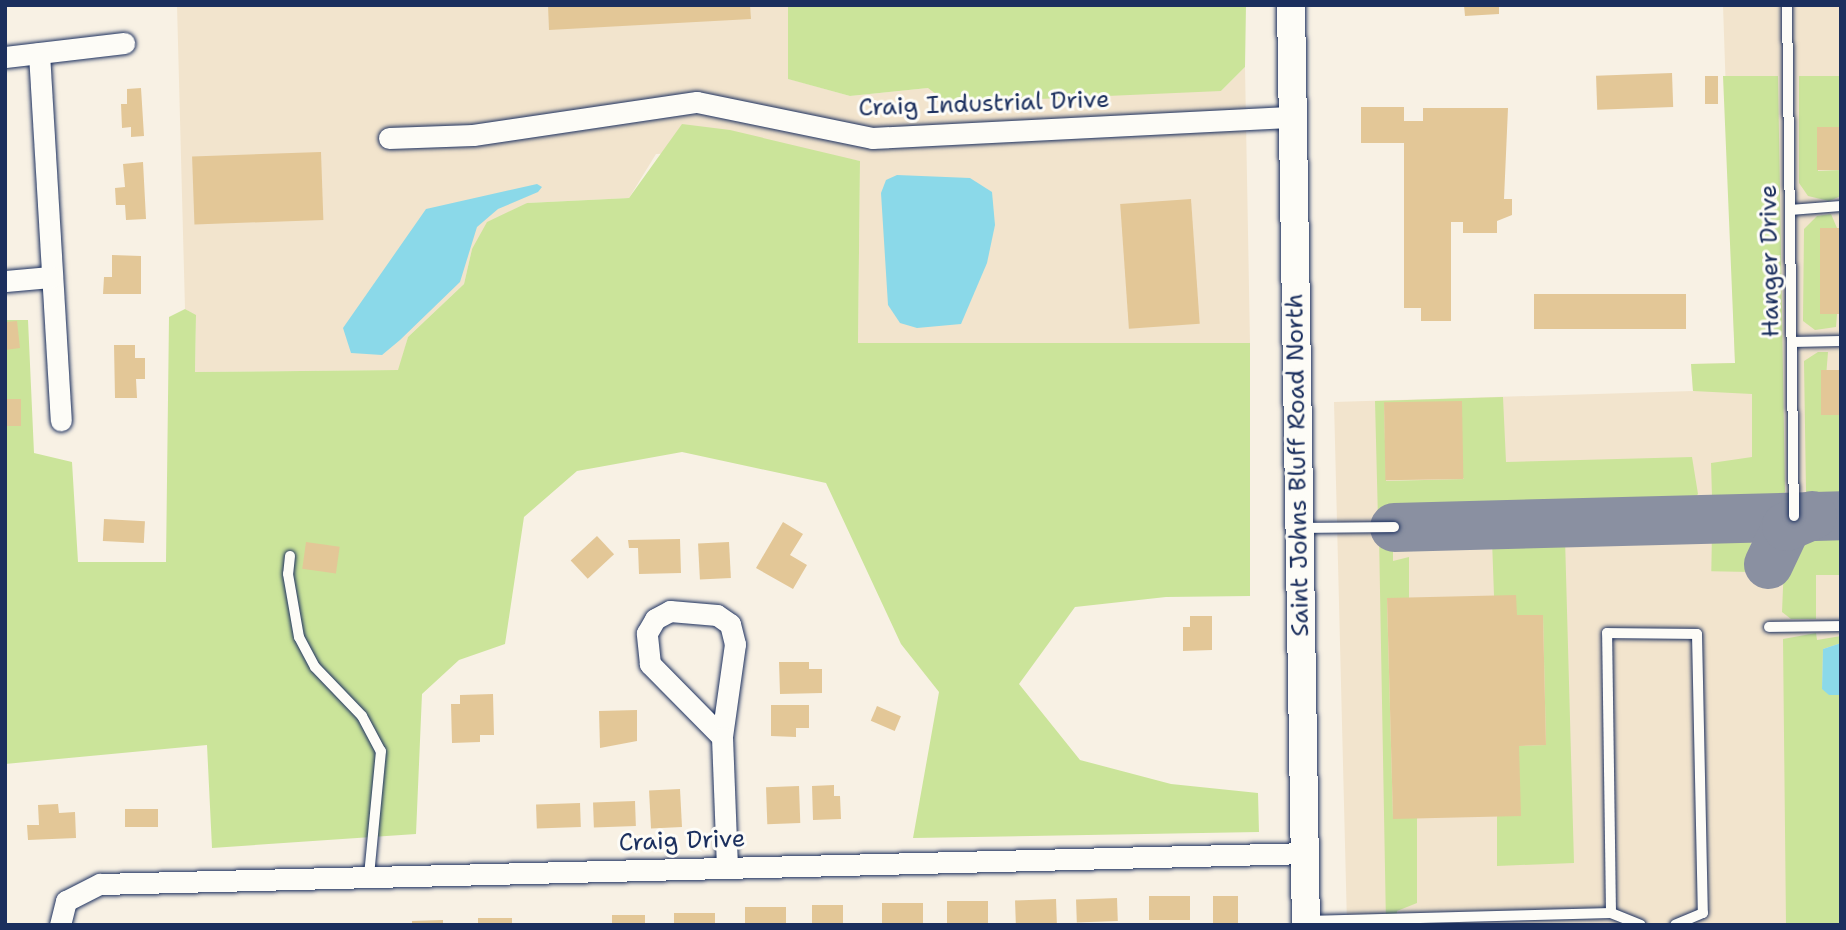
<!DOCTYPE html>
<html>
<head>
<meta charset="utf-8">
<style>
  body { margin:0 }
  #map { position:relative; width:1846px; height:930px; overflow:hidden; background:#f8f1e4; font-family:"Shantell Sans",sans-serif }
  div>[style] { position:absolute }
  .built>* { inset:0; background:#f2e4cd }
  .green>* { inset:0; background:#cbe49a; transform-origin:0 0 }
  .water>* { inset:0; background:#8bd9e9 }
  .taxiway>* { height:49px; margin:-24.5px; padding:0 24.5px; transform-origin:24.5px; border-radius:24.5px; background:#8a90a1 }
  .building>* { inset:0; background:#e3c797; transform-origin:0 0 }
  .roads { filter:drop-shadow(0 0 2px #1b2f5e) drop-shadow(0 0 2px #1b2f5e) }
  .service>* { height:10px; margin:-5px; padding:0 5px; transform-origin:5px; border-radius:5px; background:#fdfcf7 }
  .minor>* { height:21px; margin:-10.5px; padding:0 10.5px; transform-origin:10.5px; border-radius:10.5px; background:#fdfcf7 }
  .secondary>* { height:28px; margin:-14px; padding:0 14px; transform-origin:14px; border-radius:14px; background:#fdfcf7 }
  span { translate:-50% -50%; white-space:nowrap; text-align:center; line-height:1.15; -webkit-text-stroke:6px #fdfcf7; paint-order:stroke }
  .street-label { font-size:24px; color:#1b2f5e }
  .frame { position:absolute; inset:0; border:7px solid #1b2f5e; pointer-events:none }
</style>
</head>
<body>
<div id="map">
  <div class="built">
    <div style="clip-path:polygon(177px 5px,788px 5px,789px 79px,850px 96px,928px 88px,1221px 91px,1245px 67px,1250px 343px,858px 343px,860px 161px,796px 149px,656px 154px,629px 198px,527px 203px,472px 249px,464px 284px,408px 337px,399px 370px,195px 372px,196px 316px,185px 309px)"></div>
    <div style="clip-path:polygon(1723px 5px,1841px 5px,1841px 925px,1347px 925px,1334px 402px,1693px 391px,1691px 364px,1735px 363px)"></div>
  </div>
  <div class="green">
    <div style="clip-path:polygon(788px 5px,1246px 5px,1245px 67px,1221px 91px,948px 103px,928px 88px,850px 96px,788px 79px)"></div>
    <div style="clip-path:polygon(1723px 76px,1778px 76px,1785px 492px,1778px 501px,1720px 503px,1712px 497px,1711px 463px,1752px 457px,1752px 394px,1693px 391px,1691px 364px,1735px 363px)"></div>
    <div style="clip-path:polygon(1799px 76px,1841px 76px,1841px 127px,1817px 128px,1818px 171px,1841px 170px,1841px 196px,1829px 201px,1808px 196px,1799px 183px)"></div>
    <div style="clip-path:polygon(682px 124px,730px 130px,860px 161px,858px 343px,1250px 343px,1250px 596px,1166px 597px,1075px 607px,1019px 684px,1080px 760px,1171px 784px,1258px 793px,1259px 832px,913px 838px,939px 692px,901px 644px,826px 483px,682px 452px,577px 471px,524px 517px,505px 644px,459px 660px,422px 694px,416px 834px,212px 848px,207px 745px,5px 764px,5px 320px,28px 320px,34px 453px,72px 462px,78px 562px,166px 562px,169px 317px,185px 309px,196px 315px,195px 372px,398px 370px,408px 337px,464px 284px,472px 249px,487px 222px,527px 203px,629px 198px)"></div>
    <div style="clip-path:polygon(1831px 214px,1837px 228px,1820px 228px,1821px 313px,1837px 314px,1836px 327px,1815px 330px,1803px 321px,1804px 229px,1817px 216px)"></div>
    <div style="clip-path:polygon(1818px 352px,1828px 352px,1823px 415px,1841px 414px,1841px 498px,1810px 499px,1806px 492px,1804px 361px)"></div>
    <div style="clip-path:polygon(evenodd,1503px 397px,1506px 462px,1692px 457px,1698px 494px,1690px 504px,1406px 512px,1401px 518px,1378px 520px,1375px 401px,1503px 397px,1384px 403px,1464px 479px,1386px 481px,1384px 403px)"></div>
    <div style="clip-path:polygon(1818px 528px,1841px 529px,1841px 575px,1816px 575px,1816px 619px,1791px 619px,1782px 612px,1784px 564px,1798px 540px)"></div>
    <div style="left:1751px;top:532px;width:40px;height:39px;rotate:91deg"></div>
    <div style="clip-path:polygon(1394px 534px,1401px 543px,1393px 547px,1393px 561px,1409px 557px,1409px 598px,1387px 599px,1393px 818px,1417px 818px,1417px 903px,1397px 911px,1396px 923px,1412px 925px,1386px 925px,1379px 535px)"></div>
    <div style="clip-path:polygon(1565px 538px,1574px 863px,1497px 866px,1497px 817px,1519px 746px,1546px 745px,1543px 615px,1517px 615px,1494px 596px,1492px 540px)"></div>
    <div style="clip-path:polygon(1816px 633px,1817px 640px,1841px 636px,1841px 643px,1823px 649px,1822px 689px,1841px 695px,1841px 925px,1786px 925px,1783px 639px)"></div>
  </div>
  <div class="water">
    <div style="clip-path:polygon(897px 175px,970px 178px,992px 192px,995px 225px,987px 263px,961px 324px,917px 328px,900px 323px,888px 305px,881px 193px,886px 180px)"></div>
    <div style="clip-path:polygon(537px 184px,542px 187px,538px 192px,498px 209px,477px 227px,460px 282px,400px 340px,382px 355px,351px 353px,343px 328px,426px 209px)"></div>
    <div style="clip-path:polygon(1841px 643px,1841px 695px,1829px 695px,1822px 689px,1823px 649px)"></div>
  </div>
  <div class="taxiway">
    <div style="left:1394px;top:527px;width:447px;rotate:-1.5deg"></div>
    <div style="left:1768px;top:564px;width:42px;rotate:-64.7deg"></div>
    <div style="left:1786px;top:526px;width:28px;rotate:-23deg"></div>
  </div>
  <div class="building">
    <div style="clip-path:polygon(548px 5px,750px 5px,751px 19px,549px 30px)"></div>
    <div style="clip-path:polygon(1464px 5px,1499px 5px,1499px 14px,1465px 16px)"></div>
    <div style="left:1672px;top:73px;width:34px;height:76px;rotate:88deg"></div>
    <div style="left:1705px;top:76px;width:13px;height:28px"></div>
    <div style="clip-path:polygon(141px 88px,144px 136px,131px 137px,131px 127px,122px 128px,121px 104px,127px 104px,127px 89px)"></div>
    <div style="clip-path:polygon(1361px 107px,1404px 107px,1404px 121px,1423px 121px,1423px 108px,1508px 108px,1504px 199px,1512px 199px,1512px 215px,1497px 221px,1497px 233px,1463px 233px,1463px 222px,1451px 222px,1451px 321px,1421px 321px,1421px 308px,1404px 308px,1404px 143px,1361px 143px)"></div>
    <div style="left:1841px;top:127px;width:43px;height:24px;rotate:90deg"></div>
    <div style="left:321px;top:152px;width:68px;height:129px;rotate:88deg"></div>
    <div style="clip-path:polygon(143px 162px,146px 219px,126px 220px,125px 205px,116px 205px,115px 188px,125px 187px,123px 164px)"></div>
    <div style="left:1191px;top:199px;width:125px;height:71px;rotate:86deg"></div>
    <div style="left:1820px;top:228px;width:21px;height:86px"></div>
    <div style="clip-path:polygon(112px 255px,141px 256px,141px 294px,103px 294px,104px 277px,112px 277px)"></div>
    <div style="left:1686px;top:294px;width:35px;height:152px;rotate:90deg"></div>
    <div style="clip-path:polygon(17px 321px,20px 348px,5px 350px,5px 322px)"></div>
    <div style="clip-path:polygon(114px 345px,135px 345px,135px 358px,145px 358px,145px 379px,136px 379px,137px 398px,115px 398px)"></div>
    <div style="left:1821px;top:370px;width:20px;height:45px"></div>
    <div style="left:21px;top:399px;width:27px;height:16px;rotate:90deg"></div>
    <div style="left:1462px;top:401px;width:78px;height:78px;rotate:89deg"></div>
    <div style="left:104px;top:519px;width:41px;height:22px;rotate:3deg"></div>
    <div style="clip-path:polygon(783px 522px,803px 534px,790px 555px,807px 565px,793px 589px,756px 568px)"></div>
    <div style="left:597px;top:536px;width:25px;height:36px;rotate:47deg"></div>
    <div style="clip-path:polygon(680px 539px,681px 573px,639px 574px,638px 548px,629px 548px,628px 540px)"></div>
    <div style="left:306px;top:542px;width:34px;height:27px;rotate:8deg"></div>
    <div style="left:729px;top:542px;width:36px;height:31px;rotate:87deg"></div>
    <div style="clip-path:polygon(1516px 595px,1517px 615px,1543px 615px,1546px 745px,1519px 746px,1521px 816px,1393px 819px,1387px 598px)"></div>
    <div style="clip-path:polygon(1190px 616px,1212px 616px,1212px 650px,1183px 651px,1183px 627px,1190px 627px)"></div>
    <div style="clip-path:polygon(779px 662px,809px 662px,809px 669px,822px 669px,822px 693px,780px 694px)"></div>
    <div style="clip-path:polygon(493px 694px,494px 735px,480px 735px,480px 742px,452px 743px,451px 704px,460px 704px,460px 695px)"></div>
    <div style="clip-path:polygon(771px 705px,809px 705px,809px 728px,796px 728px,796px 737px,771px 736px)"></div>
    <div style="left:877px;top:706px;width:26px;height:16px;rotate:23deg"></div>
    <div style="clip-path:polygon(637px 710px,637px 741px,600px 748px,599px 711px)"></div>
    <div style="clip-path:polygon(834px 785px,834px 796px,840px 796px,841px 819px,813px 820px,812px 786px)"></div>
    <div style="left:799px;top:786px;width:37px;height:33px;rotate:88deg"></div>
    <div style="left:680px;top:789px;width:38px;height:31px;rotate:87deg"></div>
    <div style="left:635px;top:801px;width:25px;height:42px;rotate:88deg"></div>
    <div style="left:580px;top:803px;width:24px;height:44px;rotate:88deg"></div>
    <div style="clip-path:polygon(58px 804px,59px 813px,75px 812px,76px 838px,28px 840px,27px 825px,39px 825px,38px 805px)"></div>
    <div style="left:158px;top:809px;width:18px;height:33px;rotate:90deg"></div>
    <div style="left:1190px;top:896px;width:24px;height:41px;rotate:90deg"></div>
    <div style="left:1213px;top:896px;width:25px;height:29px"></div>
    <div style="left:1117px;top:898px;width:23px;height:41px;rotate:88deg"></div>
    <div style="left:1056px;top:899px;width:26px;height:41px;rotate:88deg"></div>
    <div style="left:947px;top:901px;width:41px;height:24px"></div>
    <div style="left:923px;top:903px;width:22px;height:41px;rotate:90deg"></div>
    <div style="left:843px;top:905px;width:20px;height:31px;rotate:90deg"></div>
    <div style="left:786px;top:907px;width:18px;height:41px;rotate:90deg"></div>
    <div style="left:674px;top:913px;width:41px;height:12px"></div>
    <div style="left:645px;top:915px;width:10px;height:33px;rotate:90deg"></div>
    <div style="left:478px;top:918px;width:34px;height:7px"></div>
    <div style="clip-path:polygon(443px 920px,443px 925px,412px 925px,412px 921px)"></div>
  </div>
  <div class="roads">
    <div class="service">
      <div style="left:1787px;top:5px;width:511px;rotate:89.22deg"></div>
      <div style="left:1790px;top:210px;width:51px;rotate:-4.5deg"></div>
      <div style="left:1792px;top:342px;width:49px;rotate:-1.2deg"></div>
      <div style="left:1302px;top:528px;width:92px;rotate:-0.6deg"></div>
      <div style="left:290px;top:556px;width:18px;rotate:96deg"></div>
      <div style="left:288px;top:574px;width:64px;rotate:80.1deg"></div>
      <div style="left:299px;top:637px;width:34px;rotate:62deg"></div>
      <div style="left:315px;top:667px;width:68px;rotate:46.2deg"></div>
      <div style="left:362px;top:716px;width:40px;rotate:62deg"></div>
      <div style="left:381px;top:751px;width:125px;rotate:95.5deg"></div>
      <div style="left:1769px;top:627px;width:72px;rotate:-0.8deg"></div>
      <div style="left:1611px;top:913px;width:280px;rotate:-90.8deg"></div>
      <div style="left:1607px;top:633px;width:90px;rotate:0.6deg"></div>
      <div style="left:1697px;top:634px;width:279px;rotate:88.8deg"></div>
      <div style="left:1703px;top:913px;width:30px;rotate:157deg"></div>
      <div style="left:1306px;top:921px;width:305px;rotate:-1.5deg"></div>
      <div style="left:1611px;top:913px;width:32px;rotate:22deg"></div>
    </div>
    <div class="minor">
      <div style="left:39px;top:53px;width:368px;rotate:86.6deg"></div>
      <div style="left:5px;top:57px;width:120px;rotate:-6.7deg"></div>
      <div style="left:389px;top:138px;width:84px;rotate:-2deg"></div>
      <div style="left:473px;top:135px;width:226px;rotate:-8.4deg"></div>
      <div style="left:697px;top:102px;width:179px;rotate:11.6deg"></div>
      <div style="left:872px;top:138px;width:422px;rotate:-2.9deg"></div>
      <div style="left:5px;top:281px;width:46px;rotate:-5deg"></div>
      <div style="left:722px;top:737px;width:103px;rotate:-134.6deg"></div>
      <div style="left:650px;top:664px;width:31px;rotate:-96deg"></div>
      <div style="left:647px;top:633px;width:16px;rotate:-60deg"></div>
      <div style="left:655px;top:619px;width:17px;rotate:-28deg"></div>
      <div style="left:670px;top:611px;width:47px;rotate:4.9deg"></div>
      <div style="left:717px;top:615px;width:16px;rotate:35deg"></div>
      <div style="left:730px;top:624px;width:21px;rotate:76deg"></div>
      <div style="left:735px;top:644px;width:94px;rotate:98deg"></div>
      <div style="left:722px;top:737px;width:128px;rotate:87.8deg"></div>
      <div style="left:60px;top:925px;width:25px;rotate:-76deg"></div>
      <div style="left:66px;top:901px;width:38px;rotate:-27deg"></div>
      <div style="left:100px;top:884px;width:1205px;rotate:-1.47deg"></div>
    </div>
    <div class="secondary">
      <div style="left:1291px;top:5px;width:920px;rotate:89.07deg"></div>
    </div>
  </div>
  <div class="street-label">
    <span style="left:984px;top:104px;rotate:-2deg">Craig Industrial Drive</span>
    <span style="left:1770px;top:261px;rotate:-91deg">Hanger Drive</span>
    <span style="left:1298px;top:465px;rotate:-91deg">Saint Johns Bluff Road North</span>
    <span style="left:682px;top:841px;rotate:-2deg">Craig Drive</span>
  </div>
  <div class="frame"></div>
</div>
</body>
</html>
